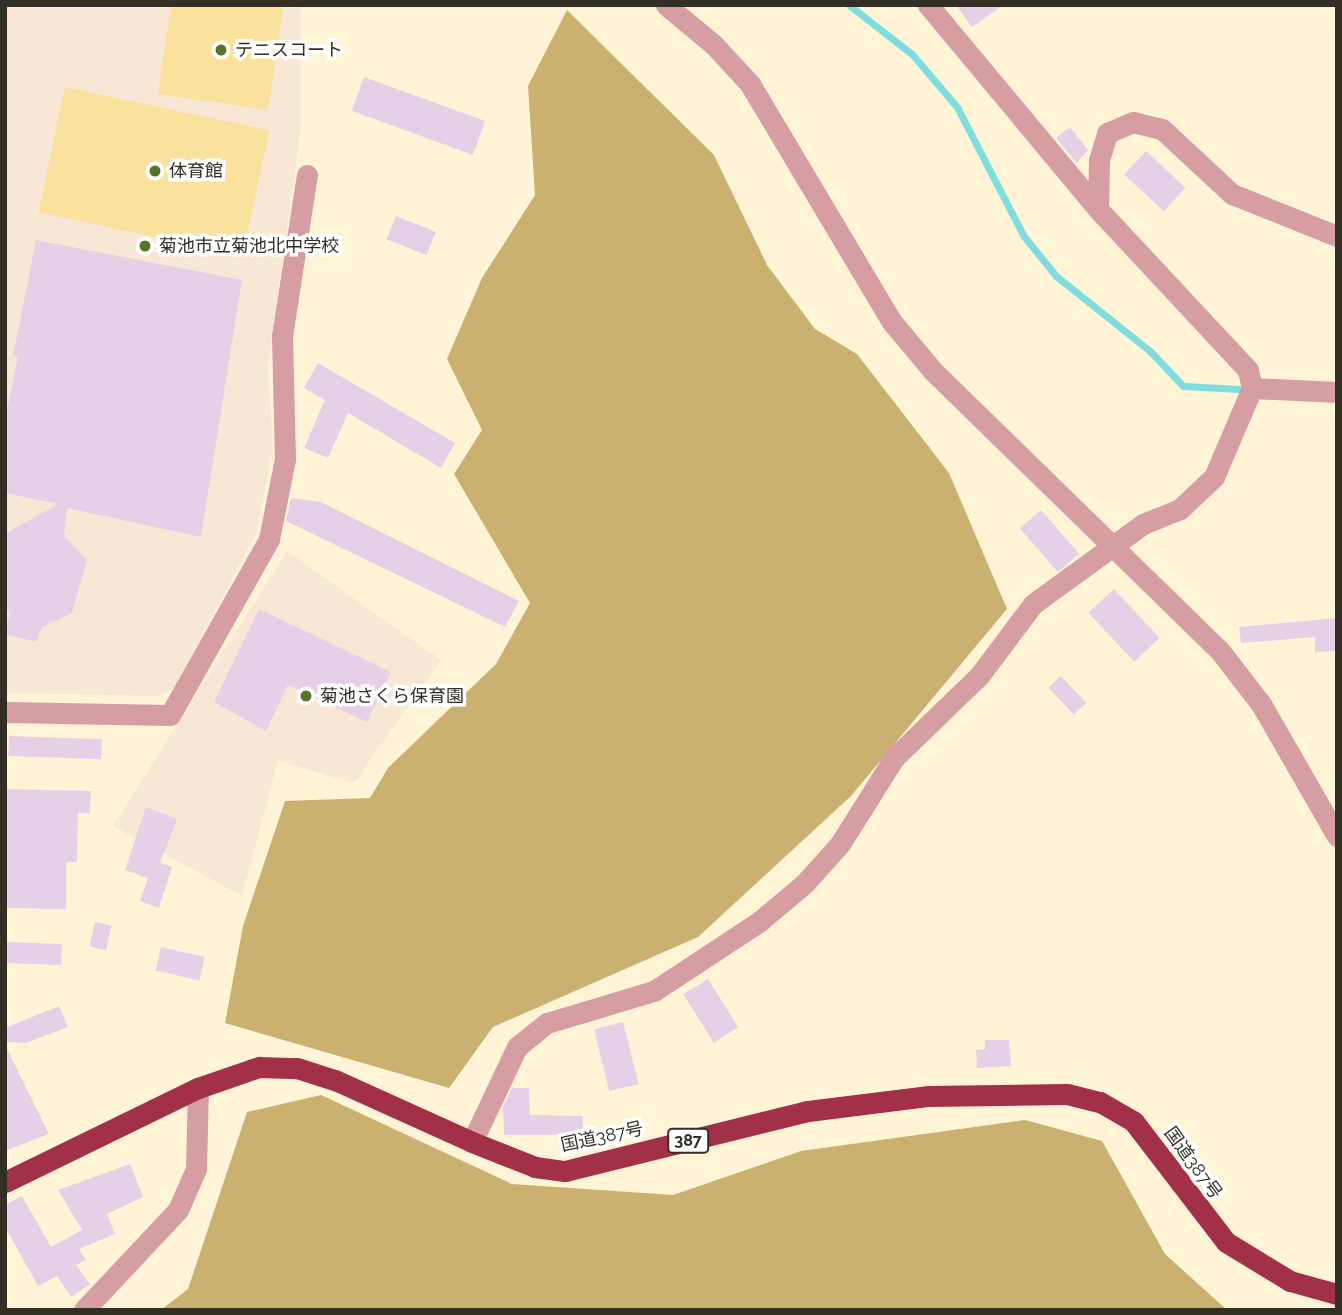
<!DOCTYPE html>
<html>
<head>
<meta charset="utf-8">
<style>
  body { margin:0 }
  #map { position:relative; width:1342px; height:1315px; overflow:hidden; background:#fff4d6; font-family:Raleway,"Noto Sans JP",sans-serif }
  div>[style] { position:absolute }
  .education>* { inset:0; background:#f8e7d5 }
  .green>* { inset:0; background:#fbe19e; transform-origin:0 0 }
  .forest>* { inset:0; background:#cbb16f }
  .stream>* { height:7px; margin:-3.5px; padding:0 3.5px; transform-origin:3.5px; border-radius:3.5px; background:#7eddde }
  .building>* { inset:0; background:#e6d0e8; transform-origin:0 0 }
  .minor>* { height:21px; margin:-10.5px; padding:0 10.5px; transform-origin:10.5px; border-radius:10.5px; background:#d69da3 }
  .highway>* { height:21px; margin:-10.5px; padding:0 10.5px; transform-origin:10.5px; border-radius:10.5px; background:#a33049 }
  .dots>* { width:19px; height:19px; translate:-50% -50%; box-sizing:border-box; border:4px solid #fff; border-radius:50% }
  span { translate:-50% -50%; white-space:nowrap; text-align:center; line-height:1.15; -webkit-text-stroke:7px #fff; paint-order:stroke }
  .shield-label span { padding:2px 5px; background:#fff; border:2px solid; border-radius:5px; -webkit-text-stroke-width:0 }
  .shield-label { font-size:16px; color:#342f24; font-weight:700 }
  .poi-label { font-size:18px; color:#342f24 }
  .left { translate:0 -50%; text-align:left }
  .street-label { font-size:18px; color:#342f24 }
  .frame { position:absolute; inset:0; border:7px solid #342f24; pointer-events:none }
</style>
</head>
<body>
<div id="map">
  <div class="education">
    <div style="clip-path:polygon(5px 5px,301px 5px,301px 127px,268px 366px,273px 445px,257px 531px,175px 687px,160px 696px,5px 693px)"></div>
    <div style="clip-path:polygon(287px 551px,441px 660px,354px 783px,278px 761px,242px 896px,113px 826px)"></div>
  </div>
  <div class="green">
    <div style="clip-path:polygon(171px 5px,283px 5px,268px 110px,158px 94px)"></div>
    <div style="left:65px;top:87px;width:209px;height:128px;rotate:12deg"></div>
  </div>
  <div class="forest">
    <div style="clip-path:polygon(567px 10px,714px 155px,767px 265px,815px 329px,857px 354px,949px 473px,1007px 609px,851px 796px,698px 937px,493px 1027px,449px 1088px,225px 1023px,243px 926px,285px 801px,370px 798px,388px 768px,496px 664px,530px 603px,454px 474px,482px 430px,447px 359px,482px 278px,535px 195px,528px 86px)"></div>
    <div style="clip-path:polygon(321px 1095px,512px 1184px,673px 1195px,801px 1151px,1025px 1120px,1102px 1141px,1165px 1254px,1227px 1310px,161px 1310px,188px 1289px,247px 1112px)"></div>
  </div>
  <div class="stream">
    <div style="left:849px;top:5px;width:80px;rotate:37.9deg"></div>
    <div style="left:912px;top:54px;width:70px;rotate:49.7deg"></div>
    <div style="left:957px;top:107px;width:144px;rotate:62.7deg"></div>
    <div style="left:1023px;top:235px;width:53px;rotate:51.2deg"></div>
    <div style="left:1056px;top:276px;width:120px;rotate:38.6deg"></div>
    <div style="left:1150px;top:351px;width:48px;rotate:46.7deg"></div>
    <div style="left:1183px;top:386px;width:56px;rotate:3.1deg"></div>
  </div>
  <div class="building">
    <div style="clip-path:polygon(956px 5px,1004px 5px,972px 27px)"></div>
    <div style="left:364px;top:77px;width:129px;height:36px;rotate:20deg"></div>
    <div style="clip-path:polygon(1070px 127px,1088px 150px,1077px 163px,1056px 138px)"></div>
    <div style="left:1146px;top:151px;width:54px;height:32px;rotate:43deg"></div>
    <div style="left:396px;top:216px;width:43px;height:25px;rotate:22deg"></div>
    <div style="clip-path:polygon(36px 240px,242px 280px,201px 537px,67px 508px,64px 536px,87px 560px,72px 613px,42px 627px,36px 642px,5px 634px,10px 613px,5px 608px,5px 534px,58px 504px,5px 493px,5px 420px,18px 357px,13px 356px)"></div>
    <div style="clip-path:polygon(318px 363px,455px 443px,441px 468px,348px 413px,328px 458px,304px 448px,325px 400px,304px 388px)"></div>
    <div style="clip-path:polygon(291px 498px,321px 502px,519px 601px,505px 627px,286px 521px)"></div>
    <div style="left:1041px;top:510px;width:58px;height:28px;rotate:49deg"></div>
    <div style="left:1114px;top:589px;width:67px;height:35px;rotate:47deg"></div>
    <div style="clip-path:polygon(259px 609px,391px 672px,367px 722px,288px 685px,266px 731px,214px 702px)"></div>
    <div style="clip-path:polygon(1337px 618px,1337px 651px,1315px 652px,1315px 637px,1241px 643px,1239px 627px)"></div>
    <div style="left:1061px;top:676px;width:37px;height:17px;rotate:47deg"></div>
    <div style="left:9px;top:736px;width:93px;height:20px;rotate:2deg"></div>
    <div style="clip-path:polygon(5px 789px,91px 791px,90px 813px,78px 813px,77px 862px,66px 862px,66px 909px,5px 908px)"></div>
    <div style="clip-path:polygon(146px 807px,177px 819px,160px 863px,172px 867px,159px 908px,140px 901px,148px 878px,125px 870px)"></div>
    <div style="left:95px;top:922px;width:17px;height:25px;rotate:13deg"></div>
    <div style="left:5px;top:942px;width:57px;height:21px;rotate:2deg"></div>
    <div style="left:161px;top:947px;width:45px;height:24px;rotate:13deg"></div>
    <div style="left:708px;top:979px;width:57px;height:29px;rotate:58deg"></div>
    <div style="clip-path:polygon(59px 1006px,68px 1027px,26px 1043px,5px 1042px,5px 1028px)"></div>
    <div style="left:623px;top:1022px;width:64px;height:30px;rotate:76deg"></div>
    <div style="clip-path:polygon(985px 1040px,1009px 1040px,1011px 1066px,977px 1068px,976px 1050px,985px 1049px)"></div>
    <div style="clip-path:polygon(5px 1045px,49px 1134px,5px 1151px)"></div>
    <div style="clip-path:polygon(512px 1088px,529px 1088px,530px 1115px,583px 1116px,582px 1135px,504px 1135px,503px 1107px)"></div>
    <div style="clip-path:polygon(130px 1164px,143px 1197px,107px 1214px,115px 1234px,79px 1249px,86px 1260px,76px 1265px,90px 1284px,71px 1297px,57px 1276px,38px 1286px,5px 1227px,5px 1205px,22px 1196px,51px 1247px,82px 1230px,58px 1190px)"></div>
  </div>
  <div class="minor">
    <div style="left:666px;top:5px;width:62px;rotate:39.8deg"></div>
    <div style="left:714px;top:45px;width:53px;rotate:47.3deg"></div>
    <div style="left:750px;top:84px;width:277px;rotate:59.2deg"></div>
    <div style="left:892px;top:322px;width:64px;rotate:50.1deg"></div>
    <div style="left:933px;top:371px;width:401px;rotate:44.3deg"></div>
    <div style="left:1220px;top:651px;width:67px;rotate:52.3deg"></div>
    <div style="left:1261px;top:704px;width:152px;rotate:60.1deg"></div>
    <div style="left:1098px;top:209px;width:49px;rotate:-88.8deg"></div>
    <div style="left:1099px;top:160px;width:28px;rotate:-73deg"></div>
    <div style="left:1107px;top:133px;width:28px;rotate:-23deg"></div>
    <div style="left:1133px;top:122px;width:30px;rotate:14deg"></div>
    <div style="left:1162px;top:129px;width:96px;rotate:42.9deg"></div>
    <div style="left:1232px;top:194px;width:113px;rotate:21.8deg"></div>
    <div style="left:1252px;top:388px;width:85px;rotate:2.7deg"></div>
    <div style="left:5px;top:712px;width:165px;rotate:1deg"></div>
    <div style="left:170px;top:715px;width:202px;rotate:-60.6deg"></div>
    <div style="left:269px;top:539px;width:82px;rotate:-78.7deg"></div>
    <div style="left:285px;top:459px;width:123px;rotate:-91.4deg"></div>
    <div style="left:282px;top:336px;width:163px;rotate:-81.2deg"></div>
    <div style="left:472px;top:1142px;width:105px;rotate:-64.7deg"></div>
    <div style="left:517px;top:1047px;width:38px;rotate:-39deg"></div>
    <div style="left:547px;top:1023px;width:112px;rotate:-16.7deg"></div>
    <div style="left:654px;top:991px;width:127px;rotate:-33.4deg"></div>
    <div style="left:760px;top:921px;width:59px;rotate:-40.2deg"></div>
    <div style="left:805px;top:883px;width:52px;rotate:-48.1deg"></div>
    <div style="left:840px;top:844px;width:102px;rotate:-57.9deg"></div>
    <div style="left:894px;top:758px;width:118px;rotate:-44deg"></div>
    <div style="left:979px;top:676px;width:90px;rotate:-53.1deg"></div>
    <div style="left:1033px;top:604px;width:136px;rotate:-36deg"></div>
    <div style="left:1143px;top:524px;width:40px;rotate:-22deg"></div>
    <div style="left:1180px;top:509px;width:47px;rotate:-43.3deg"></div>
    <div style="left:1214px;top:477px;width:97px;rotate:-66.9deg"></div>
    <div style="left:1252px;top:388px;width:18px;rotate:-103deg"></div>
    <div style="left:1248px;top:370px;width:220px;rotate:-133deg"></div>
    <div style="left:1098px;top:209px;width:266px;rotate:-129.8deg"></div>
    <div style="left:84px;top:1310px;width:137px;rotate:-46.8deg"></div>
    <div style="left:178px;top:1210px;width:45px;rotate:-66.3deg"></div>
    <div style="left:196px;top:1169px;width:81px;rotate:-88.6deg"></div>
  </div>
  <div class="highway">
    <div style="left:5px;top:1182px;width:215px;rotate:-26deg"></div>
    <div style="left:198px;top:1088px;width:65px;rotate:-19deg"></div>
    <div style="left:259px;top:1067px;width:38px;rotate:2deg"></div>
    <div style="left:297px;top:1068px;width:40px;rotate:18deg"></div>
    <div style="left:335px;top:1080px;width:150px;rotate:24.3deg"></div>
    <div style="left:472px;top:1142px;width:68px;rotate:21.6deg"></div>
    <div style="left:535px;top:1167px;width:30px;rotate:8deg"></div>
    <div style="left:565px;top:1171px;width:250px;rotate:-13.9deg"></div>
    <div style="left:808px;top:1111px;width:122px;rotate:-7.1deg"></div>
    <div style="left:929px;top:1096px;width:138px;rotate:-0.8deg"></div>
    <div style="left:1067px;top:1094px;width:34px;rotate:14deg"></div>
    <div style="left:1100px;top:1102px;width:39px;rotate:30deg"></div>
    <div style="left:1134px;top:1122px;width:151px;rotate:52.5deg"></div>
    <div style="left:1226px;top:1242px;width:75px;rotate:31.4deg"></div>
    <div style="left:1290px;top:1281px;width:49px;rotate:15.5deg"></div>
  </div>
  <div class="dots">
    <div style="left:221px;top:50px;background:#55742a"></div>
    <div style="left:155px;top:171px;background:#55742a"></div>
    <div style="left:145px;top:246px;background:#55742a"></div>
    <div style="left:306px;top:696px;background:#55742a"></div>
  </div>
  <div class="shield-label">
    <span style="left:688px;top:1141px">387</span>
  </div>
  <div class="poi-label">
    <span class="left" style="left:235px;top:50px">テニスコート</span>
    <span class="left" style="left:169px;top:171px">体育館</span>
    <span class="left" style="left:159px;top:246px">菊池市立菊池北中学校</span>
    <span class="left" style="left:320px;top:696px">菊池さくら保育園</span>
  </div>
  <div class="street-label">
    <span style="left:602px;top:1137px;rotate:-12deg">国道387号</span>
    <span style="left:1193px;top:1163px;rotate:54deg">国道387号</span>
  </div>
  <div class="frame"></div>
</div>
</body>
</html>
